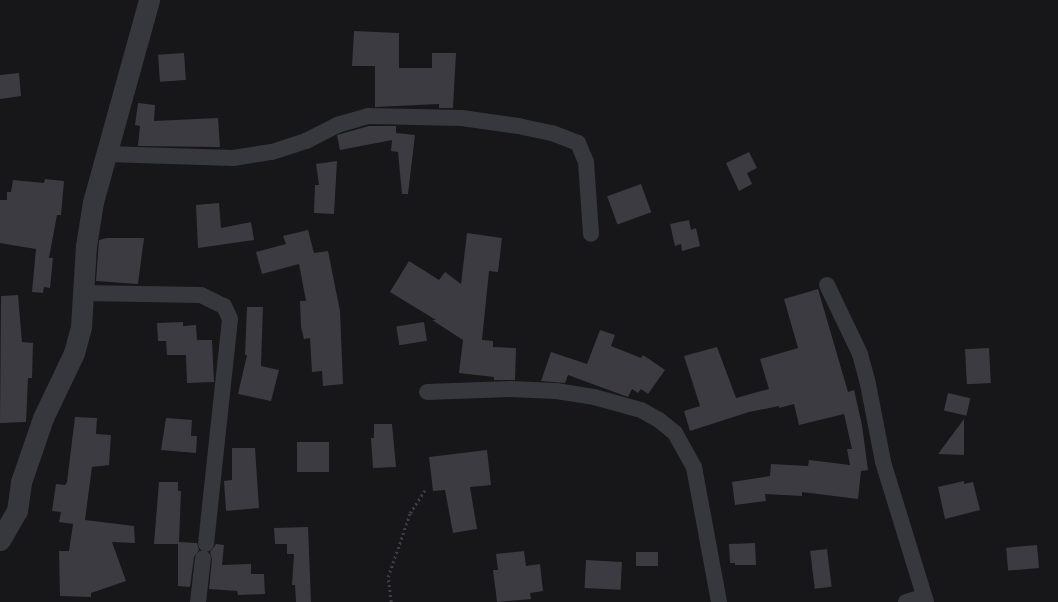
<!DOCTYPE html>
<html>
<head>
<meta charset="utf-8">
<style>
  body { margin:0 }
  #map { position:relative; width:1058px; height:602px; overflow:hidden; background:#171618; font-family:"Varela Round",sans-serif }
  div>[style] { position:absolute }
  .building>* { inset:0; background:#3c3b41; transform-origin:0 0 }
  .path>* { height:2.5px; margin-top:-1.25px; transform-origin:0; background:repeating-linear-gradient(90deg,#3d3d45 0 2px,transparent 0 5px) }
  .minor>* { height:16px; margin:-8px; padding:0 8px; transform-origin:8px; border-radius:8px; background:#37373e }
  .tertiary>* { height:21px; margin:-10.5px; padding:0 10.5px; transform-origin:10.5px; border-radius:10.5px; background:#37373e }
  span { translate:-50% -50%; white-space:nowrap; text-align:center; line-height:1.15; -webkit-text-stroke:4px #121113; paint-order:stroke }
</style>
</head>
<body>
<div id="map">
  <div class="building">
    <div style="clip-path:polygon(354px 31px,399px 33px,399px 68px,432px 68px,432px 53px,456px 53px,453px 108px,439px 108px,439px 104px,375px 107px,375px 66px,352px 66px)"></div>
    <div style="left:184px;top:53px;width:27px;height:26px;rotate:86deg"></div>
    <div style="clip-path:polygon(19px 73px,21px 96px,0 99px,0 75px)"></div>
    <div style="clip-path:polygon(138px 103px,155px 105px,154px 121px,218px 118px,220px 147px,138px 146px,140px 126px,135px 125px)"></div>
    <div style="clip-path:polygon(369px 126px,396px 126px,396px 133px,415px 135px,408px 194px,402px 194px,398px 152px,391px 151px,392px 140px,340px 150px,337px 135px)"></div>
    <div style="clip-path:polygon(749px 152px,757px 168px,747px 173px,752px 184px,739px 191px,726px 163px)"></div>
    <div style="clip-path:polygon(337px 161px,334px 214px,314px 213px,315px 185px,319px 185px,316px 164px)"></div>
    <div style="clip-path:polygon(45px 179px,64px 181px,61px 215px,57px 215px,49px 258px,53px 258px,50px 288px,44px 287px,43px 293px,32px 292px,36px 249px,0 243px,0 200px,7px 200px,7px 192px,11px 192px,13px 180px,44px 183px)"></div>
    <div style="left:641px;top:184px;width:30px;height:36px;rotate:70deg"></div>
    <div style="clip-path:polygon(219px 203px,221px 228px,251px 222px,254px 240px,198px 248px,196px 205px)"></div>
    <div style="clip-path:polygon(689px 220px,691px 230px,696px 228px,700px 246px,682px 251px,681px 244px,675px 246px,670px 224px)"></div>
    <div style="clip-path:polygon(308px 230px,314px 253px,328px 251px,340px 311px,343px 384px,323px 386px,322px 371px,312px 372px,310px 338px,304px 339px,301px 327px,300px 301px,306px 301px,299px 264px,262px 274px,256px 252px,286px 244px,283px 236px)"></div>
    <div style="clip-path:polygon(467px 233px,502px 238px,498px 272px,489px 271px,482px 340px,493px 341px,493px 347px,516px 348px,515px 380px,494px 380px,494px 377px,459px 373px,463px 340px,432px 320px,436px 320px,390px 292px,409px 261px,439px 280px,445px 272px,461px 284px)"></div>
    <div style="clip-path:polygon(107px 238px,144px 238px,138px 284px,96px 281px,99px 240px)"></div>
    <div style="clip-path:polygon(818px 289px,848px 392px,854px 390px,862px 425px,868px 470px,861px 471px,858px 499px,802px 492px,802px 496px,765px 494px,766px 501px,735px 505px,732px 482px,770px 476px,771px 464px,808px 466px,809px 460px,850px 465px,847px 449px,852px 449px,844px 414px,799px 425px,794px 404px,779px 408px,779px 406px,749px 412px,690px 431px,684px 411px,700px 406px,684px 356px,717px 347px,736px 398px,769px 389px,760px 359px,798px 348px,784px 299px)"></div>
    <div style="clip-path:polygon(18px 295px,22px 342px,33px 343px,32px 378px,28px 378px,26px 422px,0 423px,1px 296px)"></div>
    <div style="clip-path:polygon(247px 307px,263px 307px,261px 366px,279px 370px,271px 401px,238px 394px,247px 355px,245px 355px)"></div>
    <div style="clip-path:polygon(183px 322px,183px 326px,196px 325px,197px 340px,212px 340px,214px 382px,187px 383px,186px 355px,167px 355px,166px 341px,158px 341px,157px 323px)"></div>
    <div style="left:424px;top:322px;width:19px;height:28px;rotate:81deg"></div>
    <div style="clip-path:polygon(600px 330px,615px 335px,611px 346px,641px 358px,643px 355px,665px 370px,648px 394px,641px 389px,638px 393px,632px 389px,628px 397px,568px 375px,565px 383px,541px 381px,551px 352px,587px 364px)"></div>
    <div style="left:989px;top:348px;width:35px;height:24px;rotate:87deg"></div>
    <div style="left:948px;top:393px;width:23px;height:18px;rotate:13deg"></div>
    <div style="clip-path:polygon(75px 417px,97px 418px,96px 434px,111px 435px,109px 465px,92px 467px,85px 520px,134px 526px,135px 543px,112px 542px,126px 581px,91px 593px,91px 597px,60px 596px,59px 551px,69px 551px,73px 524px,59px 522px,61px 512px,52px 511px,56px 484px,65px 485px,67px 482px)"></div>
    <div style="clip-path:polygon(166px 418px,192px 420px,191px 436px,197px 436px,196px 453px,161px 450px)"></div>
    <div style="clip-path:polygon(964px 419px,964px 455px,938px 454px)"></div>
    <div style="clip-path:polygon(374px 424px,392px 424px,396px 467px,373px 468px,371px 438px,374px 438px)"></div>
    <div style="left:297px;top:442px;width:32px;height:30px"></div>
    <div style="clip-path:polygon(232px 448px,255px 448px,259px 508px,226px 511px,224px 481px,232px 480px)"></div>
    <div style="clip-path:polygon(487px 450px,491px 485px,470px 487px,477px 529px,453px 533px,445px 490px,433px 491px,429px 457px)"></div>
    <div style="clip-path:polygon(964px 481px,964px 484px,973px 482px,980px 510px,945px 519px,938px 487px)"></div>
    <div style="clip-path:polygon(159px 482px,178px 482px,178px 491px,181px 491px,179px 542px,197px 543px,199px 550px,194px 557px,190px 587px,178px 586px,178px 544px,154px 544px)"></div>
    <div style="clip-path:polygon(308px 527px,311px 602px,296px 602px,295px 585px,292px 585px,294px 554px,287px 554px,287px 544px,275px 544px,274px 528px)"></div>
    <div style="clip-path:polygon(755px 543px,756px 565px,735px 565px,735px 563px,730px 563px,729px 544px)"></div>
    <div style="clip-path:polygon(216px 544px,224px 545px,222px 565px,251px 564px,251px 574px,264px 574px,265px 594px,238px 595px,237px 591px,209px 589px,212px 559px,210px 552px)"></div>
    <div style="left:1037px;top:545px;width:23px;height:31px;rotate:85deg"></div>
    <div style="left:827px;top:549px;width:38px;height:17px;rotate:83deg"></div>
    <div style="clip-path:polygon(524px 551px,526px 566px,540px 564px,543px 591px,530px 593px,531px 599px,497px 602px,493px 570px,498px 570px,496px 554px)"></div>
    <div style="left:636px;top:552px;width:22px;height:14px"></div>
    <div style="left:586px;top:560px;width:36px;height:28px;rotate:3deg"></div>
  </div>
  <div class="path">
    <div style="left:391px;top:602px;width:25px;rotate:-97deg"></div>
    <div style="left:388px;top:577px;width:68px;rotate:-71deg"></div>
    <div style="left:410px;top:513px;width:27px;rotate:-57deg"></div>
  </div>
  <div class="minor">
    <div style="left:106px;top:154px;width:127px;rotate:1.8deg"></div>
    <div style="left:233px;top:158px;width:39px;rotate:-9deg"></div>
    <div style="left:272px;top:152px;width:36px;rotate:-18deg"></div>
    <div style="left:306px;top:141px;width:35px;rotate:-27deg"></div>
    <div style="left:337px;top:125px;width:32px;rotate:-16deg"></div>
    <div style="left:368px;top:116px;width:94px;rotate:1.2deg"></div>
    <div style="left:462px;top:118px;width:57px;rotate:8.1deg"></div>
    <div style="left:518px;top:126px;width:35px;rotate:12deg"></div>
    <div style="left:552px;top:133px;width:28px;rotate:21deg"></div>
    <div style="left:578px;top:143px;width:21px;rotate:67deg"></div>
    <div style="left:586px;top:162px;width:72px;rotate:86deg"></div>
    <div style="left:827px;top:285px;width:76px;rotate:64.4deg"></div>
    <div style="left:860px;top:354px;width:31px;rotate:75deg"></div>
    <div style="left:868px;top:384px;width:79px;rotate:79.1deg"></div>
    <div style="left:883px;top:462px;width:146px;rotate:72.9deg"></div>
    <div style="left:82px;top:293px;width:119px;rotate:1deg"></div>
    <div style="left:201px;top:295px;width:25px;rotate:26deg"></div>
    <div style="left:224px;top:306px;width:14px;rotate:65deg"></div>
    <div style="left:230px;top:319px;width:226px;rotate:96.1deg"></div>
    <div style="left:427px;top:392px;width:83px;rotate:-2.1deg"></div>
    <div style="left:510px;top:389px;width:46px;rotate:2.5deg"></div>
    <div style="left:556px;top:391px;width:38px;rotate:9deg"></div>
    <div style="left:594px;top:397px;width:49px;rotate:15.5deg"></div>
    <div style="left:641px;top:410px;width:21px;rotate:29deg"></div>
    <div style="left:659px;top:420px;width:21px;rotate:39deg"></div>
    <div style="left:675px;top:433px;width:39px;rotate:61deg"></div>
    <div style="left:694px;top:467px;width:137px;rotate:79.5deg"></div>
    <div style="left:198px;top:602px;width:44px;rotate:-83.5deg"></div>
    <div style="left:906px;top:602px;width:19px;rotate:-16deg"></div>
  </div>
  <div class="tertiary">
    <div style="left:0;top:540px;width:34px;rotate:-60deg"></div>
    <div style="left:17px;top:511px;width:29px;rotate:-82deg"></div>
    <div style="left:21px;top:482px;width:68px;rotate:-71deg"></div>
    <div style="left:43px;top:418px;width:72px;rotate:-64.5deg"></div>
    <div style="left:74px;top:353px;width:27px;rotate:-75deg"></div>
    <div style="left:81px;top:327px;width:81px;rotate:-86.5deg"></div>
    <div style="left:86px;top:246px;width:45px;rotate:-81deg"></div>
    <div style="left:93px;top:202px;width:210px;rotate:-74.5deg"></div>
  </div>
</div>
</body>
</html>
